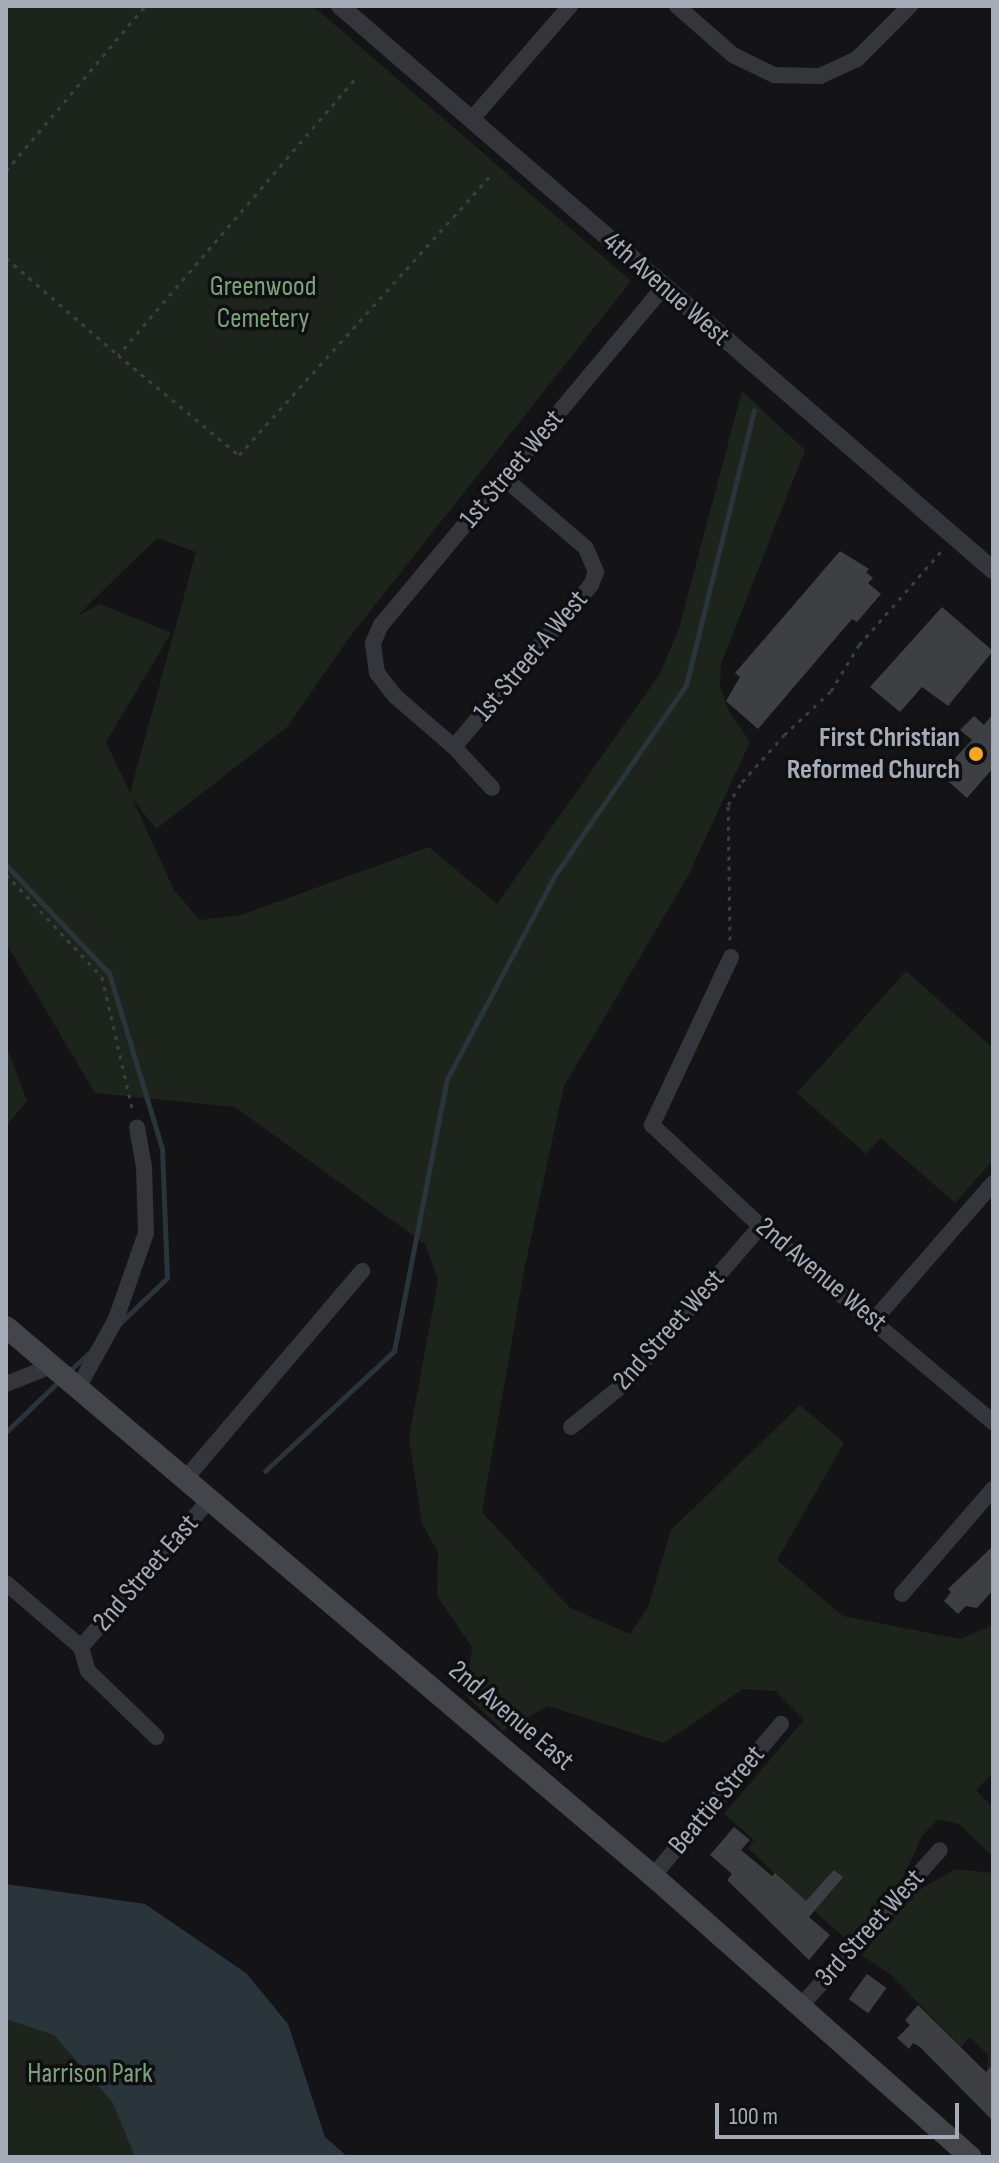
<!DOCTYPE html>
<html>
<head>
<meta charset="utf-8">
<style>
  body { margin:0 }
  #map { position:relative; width:999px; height:2163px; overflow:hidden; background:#141416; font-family:"Sofia Sans Condensed",sans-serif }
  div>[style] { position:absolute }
  .green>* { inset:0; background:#1c241c }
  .water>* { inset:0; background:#29343b }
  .stream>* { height:5px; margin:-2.5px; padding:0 2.5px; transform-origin:2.5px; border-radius:2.5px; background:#29343b }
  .building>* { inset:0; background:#3e3f43; transform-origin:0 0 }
  .path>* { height:3px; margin-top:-1.5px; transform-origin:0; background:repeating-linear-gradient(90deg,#3b3d42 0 4px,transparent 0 10px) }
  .minor>* { height:16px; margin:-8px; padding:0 8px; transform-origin:8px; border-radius:8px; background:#35363b }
  .tertiary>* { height:18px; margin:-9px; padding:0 9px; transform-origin:9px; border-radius:9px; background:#35363b }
  .secondary>* { height:22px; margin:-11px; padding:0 11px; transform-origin:11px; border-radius:11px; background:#43454b }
  .dots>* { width:22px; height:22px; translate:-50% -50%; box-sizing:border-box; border:4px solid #0f0f11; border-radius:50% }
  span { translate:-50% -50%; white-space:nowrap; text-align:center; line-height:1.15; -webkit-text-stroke:7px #0f0f11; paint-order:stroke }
  .park-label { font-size:28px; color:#7ba47a }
  .street-label { font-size:28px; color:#a5acb7 }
  .poi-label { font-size:28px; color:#a5acb7; font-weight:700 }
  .right { translate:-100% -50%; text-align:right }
  .frame { position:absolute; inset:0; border:8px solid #a5acb7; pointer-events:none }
  .scale { position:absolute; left:715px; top:2103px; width:244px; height:36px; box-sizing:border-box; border:4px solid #a5acb7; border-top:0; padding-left:10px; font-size:24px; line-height:28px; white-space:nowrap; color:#a5acb7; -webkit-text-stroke:6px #0f0f11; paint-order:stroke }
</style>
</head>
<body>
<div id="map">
  <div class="green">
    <div style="clip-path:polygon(evenodd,6px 6px,313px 6px,631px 281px,349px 638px,287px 727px,156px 829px,132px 798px,174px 890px,200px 920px,241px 915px,429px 847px,497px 904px,660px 674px,679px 628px,742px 391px,805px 450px,721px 664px,720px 687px,729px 711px,750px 742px,688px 876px,564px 1086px,525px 1266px,482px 1512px,570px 1608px,630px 1634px,648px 1607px,671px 1530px,800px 1405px,844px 1443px,777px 1560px,843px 1616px,960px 1639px,993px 1625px,993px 1773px,976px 1790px,993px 1808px,993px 1857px,959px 1824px,938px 1819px,922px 1836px,904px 1876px,849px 1942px,814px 1911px,829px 1892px,805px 1903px,748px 1848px,754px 1840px,724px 1814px,804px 1720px,775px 1691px,743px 1689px,664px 1743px,548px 1706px,503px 1731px,466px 1695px,472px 1647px,437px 1596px,438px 1552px,422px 1524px,409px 1438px,438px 1280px,425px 1244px,235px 1107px,95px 1093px,6px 943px,6px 6px,157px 538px,196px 552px,130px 793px,106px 742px,171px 633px,100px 604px,77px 616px,157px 538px)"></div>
    <div style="clip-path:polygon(906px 971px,993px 1048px,993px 1160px,955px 1203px,881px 1138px,866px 1154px,797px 1093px)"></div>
    <div style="clip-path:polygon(6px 1045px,27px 1101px,6px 1126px)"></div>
    <div style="clip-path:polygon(955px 1869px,993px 1873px,993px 2078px,987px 2072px,988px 2055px,970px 2037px,961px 2047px,890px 1974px,861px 1955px,914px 1893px)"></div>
    <div style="clip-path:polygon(6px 1936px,291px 2157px,6px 2157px)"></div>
  </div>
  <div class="water">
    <div style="clip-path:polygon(6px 1884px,145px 1904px,246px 1973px,288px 2024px,325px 2137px,348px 2157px,135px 2157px,113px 2103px,54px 2035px,6px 2019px)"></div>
  </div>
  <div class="stream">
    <div style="left:6px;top:865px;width:149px;rotate:46.4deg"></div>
    <div style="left:109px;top:973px;width:183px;rotate:73.2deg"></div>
    <div style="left:162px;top:1148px;width:130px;rotate:87.8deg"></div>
    <div style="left:167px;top:1278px;width:65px;rotate:136.2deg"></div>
    <div style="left:68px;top:1372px;width:30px;rotate:-42deg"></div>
    <div style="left:6px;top:1432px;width:76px;rotate:-43.9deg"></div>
    <div style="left:265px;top:1471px;width:176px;rotate:-42.9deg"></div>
    <div style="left:394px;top:1351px;width:277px;rotate:-79deg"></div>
    <div style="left:447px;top:1079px;width:231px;rotate:-62.1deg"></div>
    <div style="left:555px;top:875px;width:231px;rotate:-55.4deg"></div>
    <div style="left:686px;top:685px;width:283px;rotate:-76.1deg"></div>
  </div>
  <div class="building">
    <div style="clip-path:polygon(840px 551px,869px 569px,866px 572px,873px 578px,868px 583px,881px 594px,857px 622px,852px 619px,758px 729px,726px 701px,740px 677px,735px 673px)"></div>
    <div style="clip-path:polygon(942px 607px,993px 651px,948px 706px,922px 687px,900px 712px,870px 687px)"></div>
    <div style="clip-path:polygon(993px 714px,993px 768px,967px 798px,940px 774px,972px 740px,960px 730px,974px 716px,984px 725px)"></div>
    <div style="clip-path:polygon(993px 1546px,993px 1590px,977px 1608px,966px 1606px,958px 1614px,944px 1601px,951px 1592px,948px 1589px)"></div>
    <div style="clip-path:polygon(734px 1827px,750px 1840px,741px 1850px,772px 1876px,775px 1873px,806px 1901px,834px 1870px,843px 1877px,809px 1917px,830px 1935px,809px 1960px,727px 1880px,732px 1874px,710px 1855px)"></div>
    <div style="left:867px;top:1974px;width:24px;height:31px;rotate:36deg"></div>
    <div style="clip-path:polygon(918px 2005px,986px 2072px,993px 2065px,993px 2121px,920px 2047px,913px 2043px,909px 2049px,897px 2038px,910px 2025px,905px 2020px)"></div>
  </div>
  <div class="path">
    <div style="left:354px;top:80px;width:362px;rotate:130.6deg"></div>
    <div style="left:118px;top:355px;width:157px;rotate:39.6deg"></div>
    <div style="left:239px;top:455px;width:375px;rotate:-48deg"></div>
    <div style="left:6px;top:171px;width:216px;rotate:-49.9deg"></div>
    <div style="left:6px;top:258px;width:148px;rotate:40.9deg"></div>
    <div style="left:6px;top:874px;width:141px;rotate:47deg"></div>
    <div style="left:102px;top:977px;width:139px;rotate:77.1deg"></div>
    <div style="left:730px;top:940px;width:135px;rotate:-90.8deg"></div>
    <div style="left:728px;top:805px;width:27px;rotate:-59deg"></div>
    <div style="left:742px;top:782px;width:63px;rotate:-48.2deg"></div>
    <div style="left:784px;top:735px;width:64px;rotate:-43.1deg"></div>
    <div style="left:831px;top:691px;width:54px;rotate:-58.7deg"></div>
    <div style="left:859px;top:645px;width:129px;rotate:-48.8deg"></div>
  </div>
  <div class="minor">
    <div style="left:677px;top:6px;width:74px;rotate:41.2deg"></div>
    <div style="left:733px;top:55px;width:46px;rotate:26deg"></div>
    <div style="left:774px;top:75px;width:46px;rotate:1.2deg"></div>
    <div style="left:820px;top:76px;width:41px;rotate:-24.7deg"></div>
    <div style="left:857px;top:59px;width:75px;rotate:-45deg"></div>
    <div style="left:471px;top:120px;width:151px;rotate:-49deg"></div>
    <div style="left:454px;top:747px;width:212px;rotate:-49.8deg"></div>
    <div style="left:591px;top:585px;width:14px;rotate:-69deg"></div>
    <div style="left:596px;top:572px;width:26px;rotate:-113deg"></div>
    <div style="left:586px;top:548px;width:108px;rotate:-139.5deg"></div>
    <div style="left:492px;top:788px;width:56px;rotate:-132.8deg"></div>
    <div style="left:454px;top:747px;width:78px;rotate:-139.2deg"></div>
    <div style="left:395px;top:696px;width:29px;rotate:-128deg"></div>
    <div style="left:377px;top:673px;width:30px;rotate:-98deg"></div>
    <div style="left:373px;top:643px;width:20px;rotate:-66deg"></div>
    <div style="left:381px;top:625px;width:441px;rotate:-50.1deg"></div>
    <div style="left:731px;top:957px;width:186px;rotate:115.2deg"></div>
    <div style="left:652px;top:1125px;width:161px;rotate:43deg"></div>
    <div style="left:770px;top:1235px;width:291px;rotate:40deg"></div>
    <div style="left:874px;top:1320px;width:181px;rotate:-49deg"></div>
    <div style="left:6px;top:1384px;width:52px;rotate:-21.6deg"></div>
    <div style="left:79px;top:1386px;width:77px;rotate:-61.1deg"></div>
    <div style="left:116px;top:1319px;width:91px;rotate:-70.8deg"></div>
    <div style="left:146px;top:1233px;width:66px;rotate:-91.7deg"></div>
    <div style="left:144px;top:1167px;width:40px;rotate:-100deg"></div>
    <div style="left:571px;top:1427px;width:68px;rotate:-39.1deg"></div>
    <div style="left:624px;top:1384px;width:209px;rotate:-49.1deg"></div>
    <div style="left:186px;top:1478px;width:272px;rotate:-49.6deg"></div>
    <div style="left:6px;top:1583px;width:99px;rotate:40.5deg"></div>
    <div style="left:81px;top:1647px;width:25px;rotate:74deg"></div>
    <div style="left:88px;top:1671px;width:95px;rotate:44.1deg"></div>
    <div style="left:902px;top:1594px;width:139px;rotate:-49.1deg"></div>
    <div style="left:81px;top:1647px;width:196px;rotate:-48.9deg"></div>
    <div style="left:653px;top:1876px;width:199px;rotate:-49.9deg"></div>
    <div style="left:800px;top:2007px;width:210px;rotate:-48.3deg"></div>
  </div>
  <div class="tertiary">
    <div style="left:340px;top:6px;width:863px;rotate:40.82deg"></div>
  </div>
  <div class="secondary">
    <div style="left:6px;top:1327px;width:849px;rotate:40.32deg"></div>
    <div style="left:653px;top:1876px;width:424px;rotate:41.5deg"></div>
  </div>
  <div class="dots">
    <div style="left:976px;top:754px;background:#fea624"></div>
  </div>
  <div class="park-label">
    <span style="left:263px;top:303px">Greenwood<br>Cemetery</span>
    <span style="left:90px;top:2074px">Harrison Park</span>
  </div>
  <div class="street-label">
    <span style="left:666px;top:289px;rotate:41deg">4th Avenue West</span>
    <span style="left:512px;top:469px;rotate:-50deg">1st Street West</span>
    <span style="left:531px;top:656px;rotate:-50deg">1st Street A West</span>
    <span style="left:821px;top:1275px;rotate:40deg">2nd Avenue West</span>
    <span style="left:669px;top:1330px;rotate:-48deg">2nd Street West</span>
    <span style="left:146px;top:1573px;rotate:-49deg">2nd Street East</span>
    <span style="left:511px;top:1716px;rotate:40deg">2nd Avenue East</span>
    <span style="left:717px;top:1800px;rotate:-50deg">Beattie Street</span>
    <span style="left:870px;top:1928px;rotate:-48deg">3rd Street West</span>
  </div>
  <div class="poi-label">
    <span class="right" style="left:960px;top:754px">First Christian<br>Reformed Church</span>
  </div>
  <div class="frame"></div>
  <div class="scale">100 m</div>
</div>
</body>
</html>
